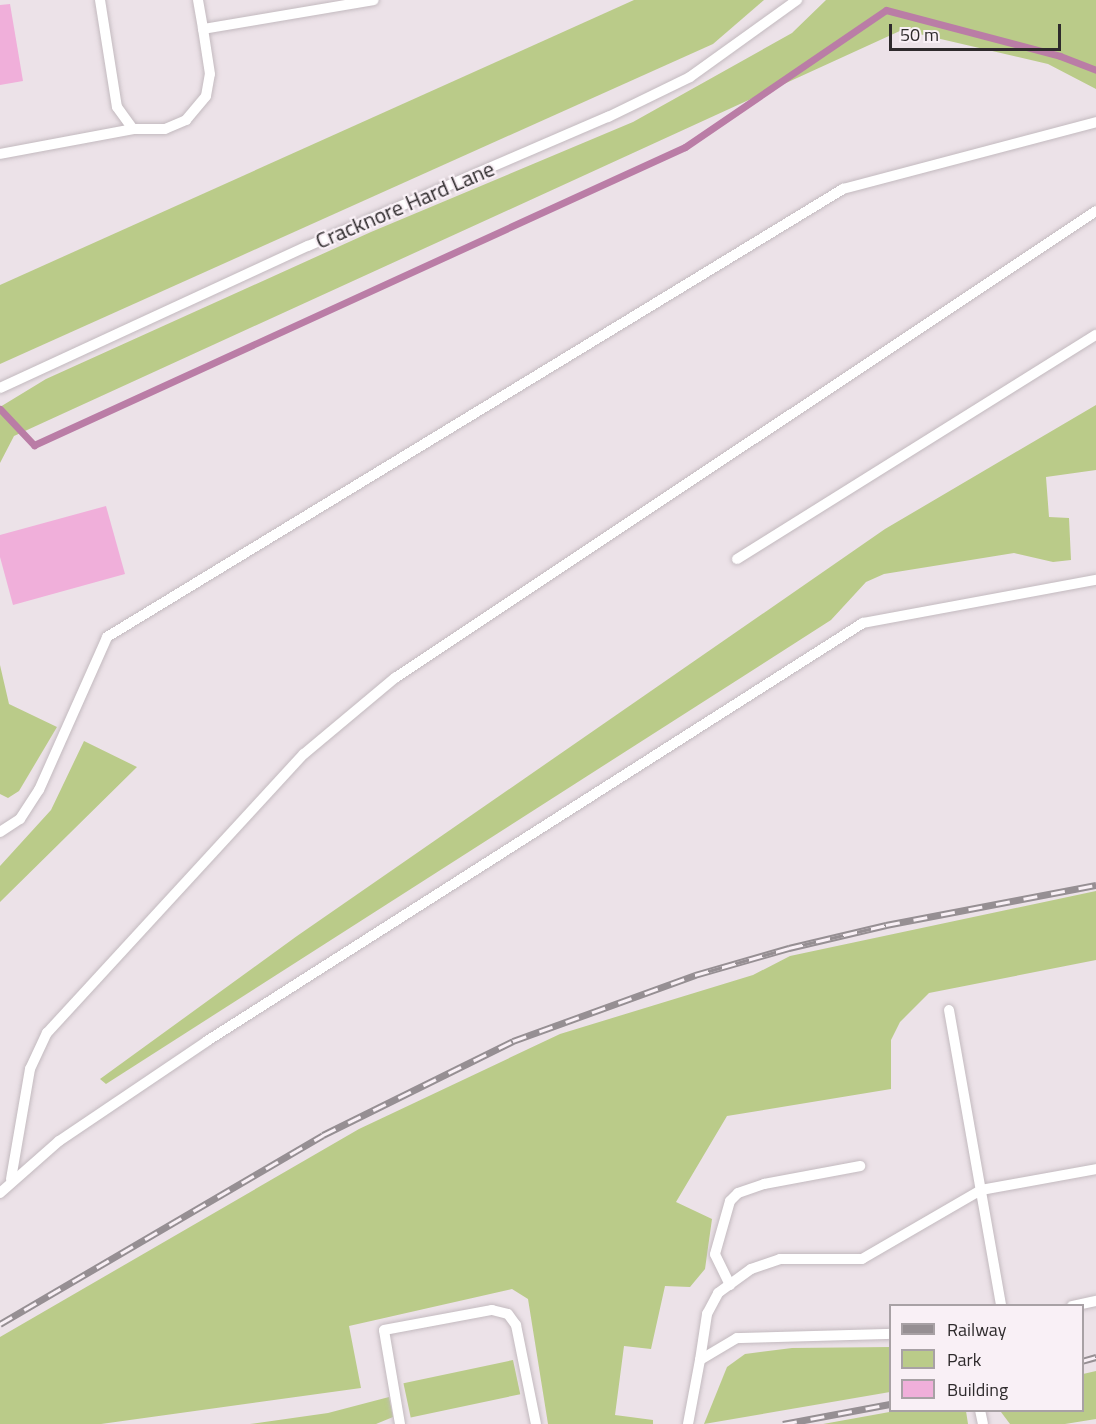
<!DOCTYPE html>
<html>
<head>
<meta charset="utf-8">
<style>
  body { margin:0 }
  #map { position:relative; width:1096px; height:1424px; overflow:hidden; background:#ece2e8; font-family:"Titillium Web",sans-serif }
  div>[style] { position:absolute }
  .green>* { inset:0; background:#bacb89; transform-origin:0 0 }
  .stream>* { height:7px; margin:-3.5px; padding:0 3.5px; transform-origin:3.5px; border-radius:3.5px; background:#ba7da6 }
  .building>* { inset:0; background:#f0afda }
  .roads { filter:drop-shadow(0 0 2px #c3babf) drop-shadow(0 0 2px #c3babf) }
  .lane>* { height:10px; margin:-5px; padding:0 5px; transform-origin:5px; border-radius:5px; background:#fff }
  .rail>* { height:7px; margin-top:-3.5px; transform-origin:0; background:repeating-linear-gradient(90deg,#f9f0f6 0 14px,#968f93 0 28px); box-sizing:border-box; border-block:2px solid #968f93 }
  span { translate:-50% -50%; white-space:nowrap; text-align:center; line-height:1.15; -webkit-text-stroke:4.5px #f9f0f6; paint-order:stroke }
  .street-label { font-size:22px; color:#2e2a2c }
  .legend { position:absolute; left:889px; top:1304px; width:195px; height:108px; box-sizing:border-box; background:#f9f0f6; border:2px solid #a8a1a5; margin:0; padding:8px 10px; list-style:none; font-size:18px; color:#2e2a2c }
  .legend li { display:flex; align-items:center; gap:12px; height:30px }
  .legend b { width:30px; border:2px solid #a8a1a5 }
  .scale { position:absolute; left:889px; top:24px; width:172px; height:27px; box-sizing:border-box; border:3px solid #2e2a2c; border-top:0; padding-left:8px; font-size:18px; line-height:21px; white-space:nowrap; color:#2e2a2c; -webkit-text-stroke:4px #f9f0f6; paint-order:stroke }
</style>
</head>
<body>
<div id="map">
  <div class="green">
    <div style="clip-path:polygon(634px 0,764px 0,713px 44px,0 364px,0 285px)"></div>
    <div style="clip-path:polygon(826px 0,1096px 0,1096px 89px,1048px 64px,902px 30px,14px 436px,0 463px,0 407px,46px 379px,371px 232px,633px 122px,792px 33px)"></div>
    <div style="clip-path:polygon(1096px 405px,1096px 470px,1046px 477px,1049px 517px,1069px 518px,1071px 560px,1053px 562px,1014px 553px,884px 574px,866px 582px,831px 620px,106px 1084px,100px 1079px,297px 936px,885px 529px)"></div>
    <div style="clip-path:polygon(0 665px,9px 704px,57px 727px,19px 791px,8px 798px,0 794px)"></div>
    <div style="clip-path:polygon(84px 741px,137px 767px,0 902px,0 866px,51px 810px)"></div>
    <div style="clip-path:polygon(1096px 891px,1096px 960px,929px 993px,900px 1022px,891px 1040px,891px 1089px,727px 1116px,676px 1202px,712px 1219px,705px 1269px,690px 1287px,665px 1286px,651px 1349px,624px 1346px,615px 1415px,653px 1420px,653px 1424px,548px 1424px,528px 1299px,512px 1289px,349px 1326px,361px 1388px,101px 1424px,0 1424px,0 1337px,359px 1129px,560px 1034px,753px 975px,790px 956px)"></div>
    <div style="clip-path:polygon(890px 1347px,890px 1392px,704px 1424px,727px 1367px,745px 1354px,792px 1348px)"></div>
    <div style="left:513px;top:1360px;width:35px;height:112px;rotate:78deg"></div>
    <div style="clip-path:polygon(1096px 1371px,1096px 1419px,1065px 1424px,1010px 1424px,1001px 1412px,1082px 1410px,1083px 1374px)"></div>
    <div style="clip-path:polygon(389px 1397px,393px 1417px,376px 1424px,250px 1424px,328px 1413px)"></div>
    <div style="clip-path:polygon(895px 1411px,966px 1411px,968px 1424px,823px 1424px)"></div>
  </div>
  <div class="stream">
    <div style="left:0;top:409px;width:50px;rotate:46.6deg"></div>
    <div style="left:34px;top:445px;width:716px;rotate:-24.6deg"></div>
    <div style="left:685px;top:147px;width:243px;rotate:-34.3deg"></div>
    <div style="left:886px;top:10px;width:180px;rotate:14.8deg"></div>
    <div style="left:1060px;top:56px;width:39px;rotate:21deg"></div>
  </div>
  <div class="building">
    <div style="clip-path:polygon(10px 4px,23px 81px,0 85px,0 5px)"></div>
    <div style="clip-path:polygon(106px 506px,125px 574px,13px 605px,0 557px,0 535px)"></div>
  </div>
  <div class="roads">
    <div class="lane">
      <div style="left:100px;top:0;width:108px;rotate:81deg"></div>
      <div style="left:117px;top:107px;width:27px;rotate:54deg"></div>
      <div style="left:133px;top:129px;width:32px"></div>
      <div style="left:165px;top:129px;width:23px;rotate:-23deg"></div>
      <div style="left:186px;top:120px;width:31px;rotate:-50deg"></div>
      <div style="left:206px;top:96px;width:22px;rotate:-80deg"></div>
      <div style="left:210px;top:74px;width:46px;rotate:-98.8deg"></div>
      <div style="left:198px;top:0;width:29px;rotate:80deg"></div>
      <div style="left:203px;top:29px;width:173px;rotate:-9.6deg"></div>
      <div style="left:0;top:154px;width:135px;rotate:-10.6deg"></div>
      <div style="left:0;top:388px;width:339px;rotate:-24.8deg"></div>
      <div style="left:308px;top:246px;width:327px;rotate:-23.3deg"></div>
      <div style="left:608px;top:117px;width:91px;rotate:-26deg"></div>
      <div style="left:690px;top:77px;width:132px;rotate:-35.7deg"></div>
      <div style="left:737px;top:559px;width:423px;rotate:-32deg"></div>
      <div style="left:0;top:832px;width:24px;rotate:-33deg"></div>
      <div style="left:20px;top:819px;width:35px;rotate:-57deg"></div>
      <div style="left:39px;top:790px;width:167px;rotate:-66deg"></div>
      <div style="left:107px;top:637px;width:862px;rotate:-31.33deg"></div>
      <div style="left:843px;top:189px;width:262px;rotate:-14.8deg"></div>
      <div style="left:949px;top:1010px;width:301px;rotate:80deg"></div>
      <div style="left:11px;top:1179px;width:112px;rotate:-80.2deg"></div>
      <div style="left:30px;top:1069px;width:40px;rotate:-65deg"></div>
      <div style="left:47px;top:1033px;width:379px;rotate:-47.4deg"></div>
      <div style="left:304px;top:754px;width:119px;rotate:-39.9deg"></div>
      <div style="left:395px;top:678px;width:842px;rotate:-33.67deg"></div>
      <div style="left:0;top:1193px;width:79px;rotate:-41.4deg"></div>
      <div style="left:59px;top:1141px;width:179px;rotate:-34deg"></div>
      <div style="left:207px;top:1041px;width:778px;rotate:-32.51deg"></div>
      <div style="left:863px;top:623px;width:237px;rotate:-10.5deg"></div>
      <div style="left:730px;top:1285px;width:34px;rotate:-116deg"></div>
      <div style="left:715px;top:1254px;width:55px;rotate:-74.2deg"></div>
      <div style="left:730px;top:1201px;width:11px;rotate:-45deg"></div>
      <div style="left:738px;top:1193px;width:28px;rotate:-19deg"></div>
      <div style="left:764px;top:1184px;width:98px;rotate:-10.6deg"></div>
      <div style="left:1072px;top:1306px;width:25px;rotate:-12deg"></div>
      <div style="left:700px;top:1360px;width:47px;rotate:-81.3deg"></div>
      <div style="left:707px;top:1314px;width:24px;rotate:-62deg"></div>
      <div style="left:718px;top:1293px;width:41px;rotate:-36deg"></div>
      <div style="left:751px;top:1269px;width:31px;rotate:-19deg"></div>
      <div style="left:780px;top:1259px;width:82px"></div>
      <div style="left:862px;top:1259px;width:138px;rotate:-30.1deg"></div>
      <div style="left:981px;top:1190px;width:117px;rotate:-10.3deg"></div>
      <div style="left:980px;top:1410px;width:14px;rotate:78deg"></div>
      <div style="left:400px;top:1424px;width:95px;rotate:-99.7deg"></div>
      <div style="left:384px;top:1330px;width:110px;rotate:-10.5deg"></div>
      <div style="left:492px;top:1310px;width:16px;rotate:14deg"></div>
      <div style="left:508px;top:1314px;width:14px;rotate:54deg"></div>
      <div style="left:516px;top:1325px;width:101px;rotate:78.6deg"></div>
      <div style="left:688px;top:1424px;width:65px;rotate:-79.4deg"></div>
      <div style="left:700px;top:1360px;width:43px;rotate:-30.7deg"></div>
      <div style="left:737px;top:1338px;width:153px;rotate:-1.5deg"></div>
    </div>
  </div>
  <div class="rail">
    <div style="left:0;top:1324px;width:374px;rotate:-30.3deg"></div>
    <div style="left:323px;top:1135px;width:212px;rotate:-26.3deg"></div>
    <div style="left:513px;top:1041px;width:194px;rotate:-19.9deg"></div>
    <div style="left:695px;top:975px;width:98px;rotate:-16deg"></div>
    <div style="left:789px;top:948px;width:100px;rotate:-13.3deg"></div>
    <div style="left:886px;top:925px;width:214px;rotate:-10.8deg"></div>
    <div style="left:1082px;top:1361px;width:15px;rotate:-16deg"></div>
    <div style="left:783px;top:1424px;width:109px;rotate:-10.6deg"></div>
  </div>
  <div class="street-label">
    <span style="left:405px;top:205px;rotate:-23deg">Cracknore Hard Lane</span>
  </div>
  <ul class="legend">
  <li><b style="height:8px;background:#968f93"></b>Railway</li>
  <li><b style="height:16px;background:#bacb89"></b>Park</li>
  <li><b style="height:16px;background:#f0afda"></b>Building</li>
  </ul>
  <div class="scale">50 m</div>
</div>
</body>
</html>
